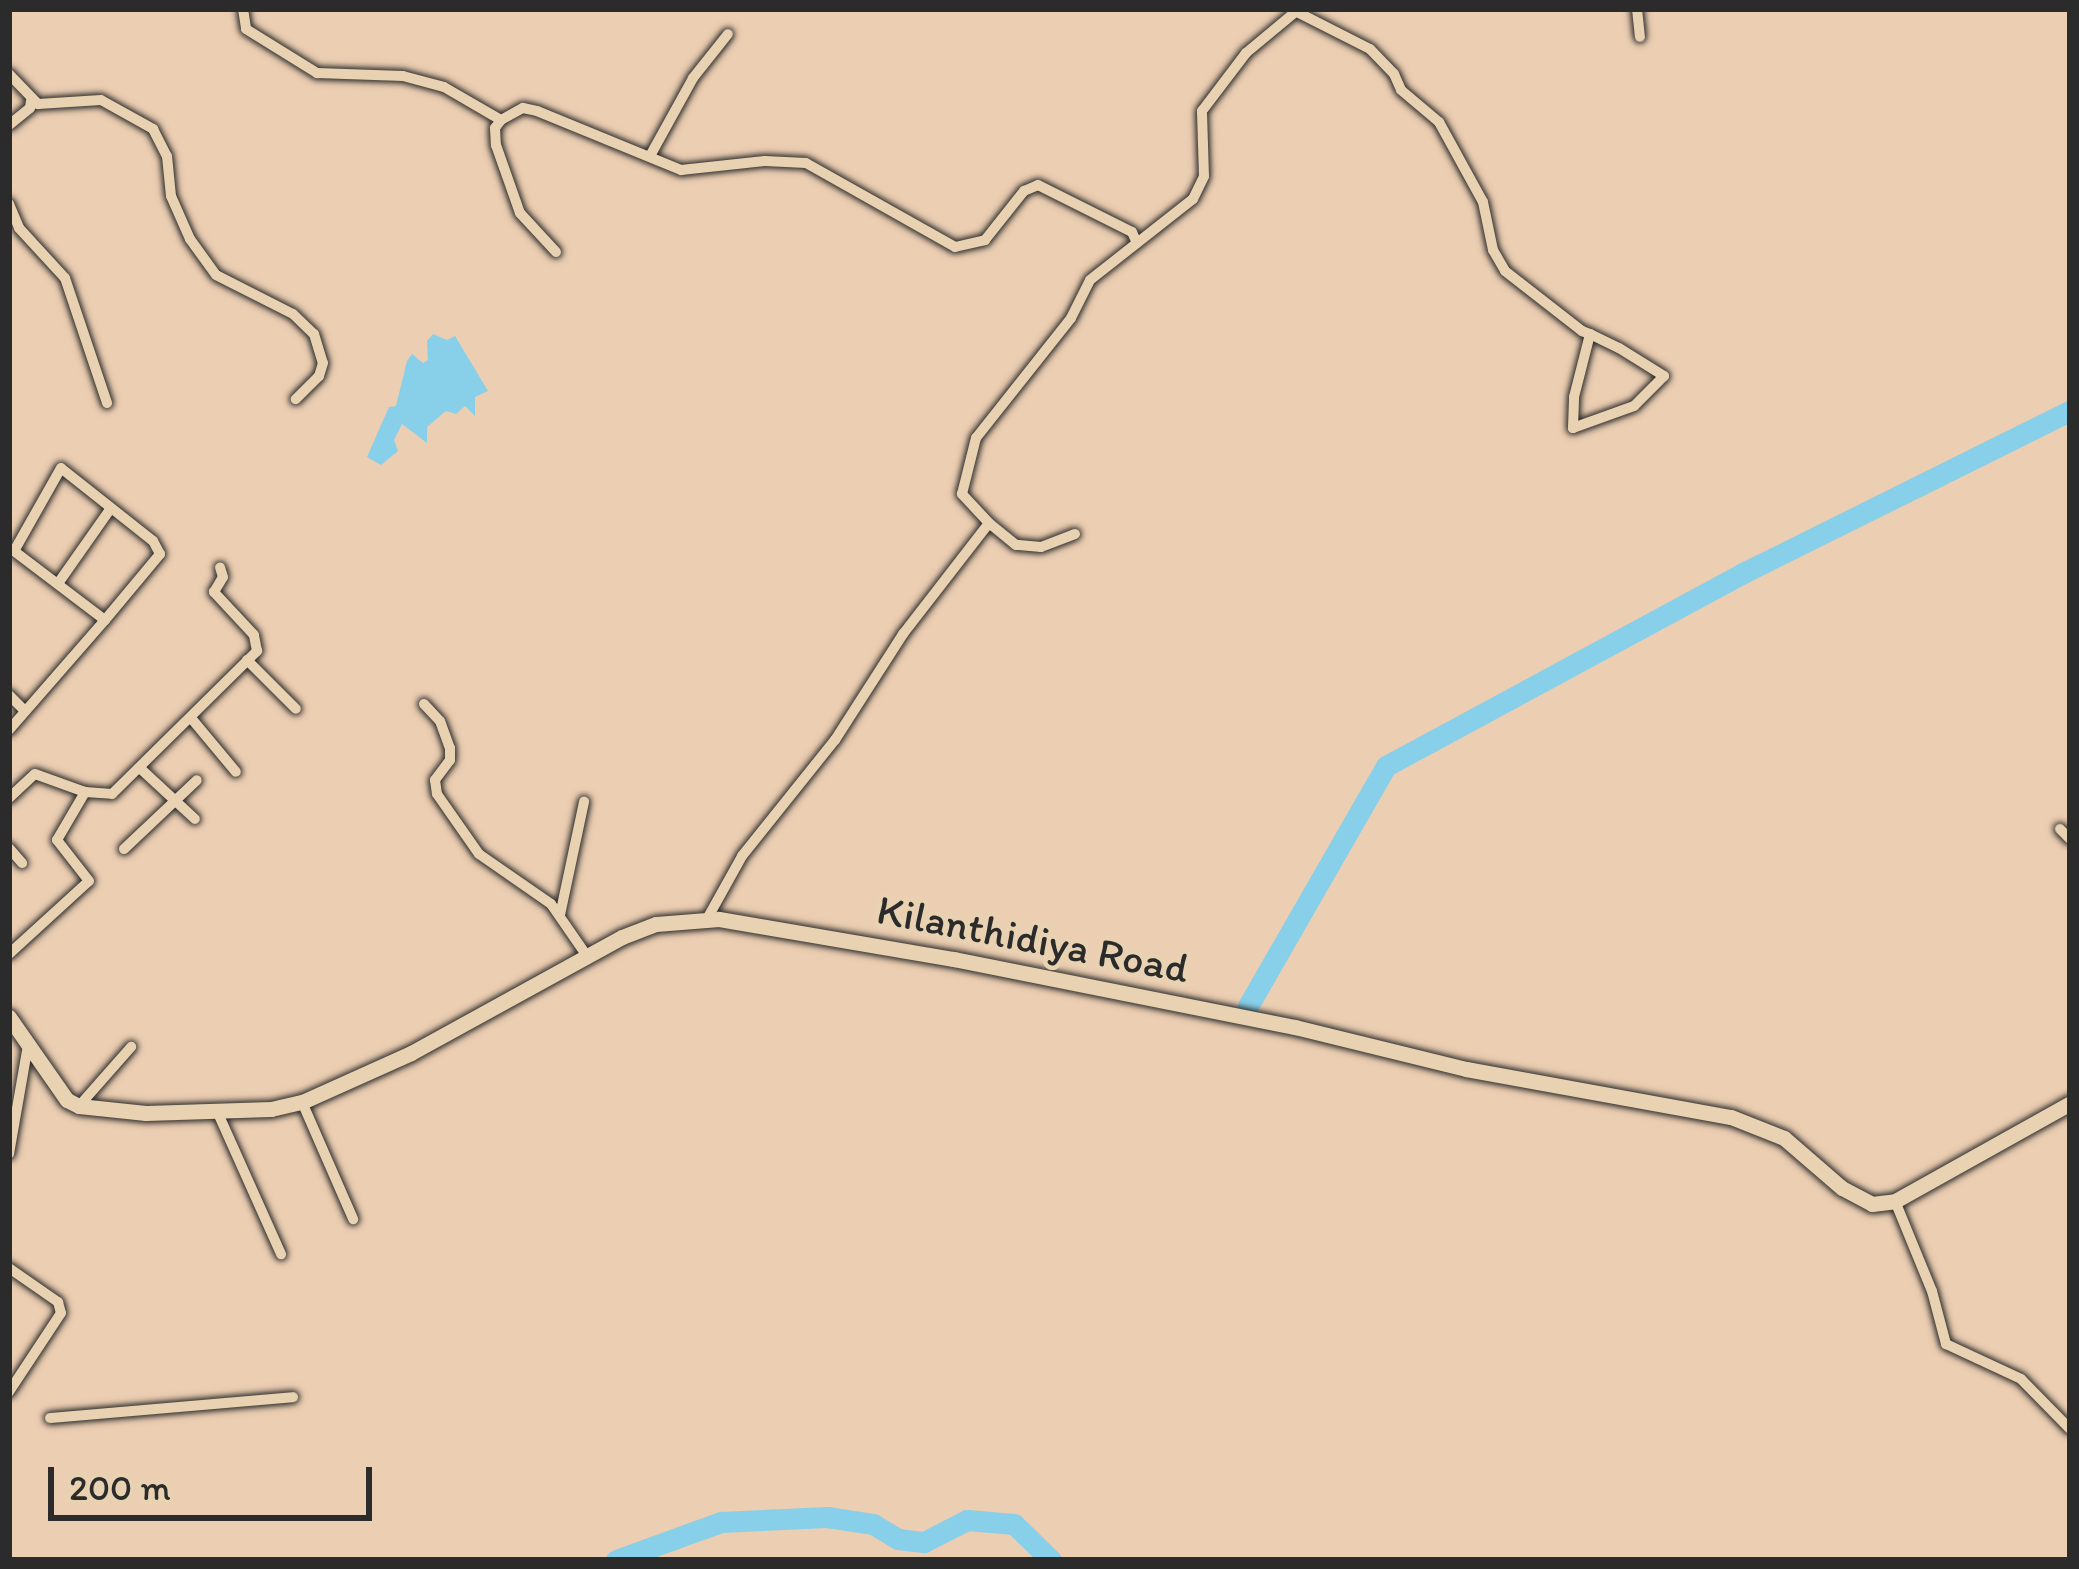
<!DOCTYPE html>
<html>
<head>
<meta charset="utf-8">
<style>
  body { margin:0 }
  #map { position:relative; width:2079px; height:1569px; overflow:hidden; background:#ecceb2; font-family:Itim,sans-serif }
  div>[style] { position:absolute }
  .water>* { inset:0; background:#88cfe9 }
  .river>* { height:21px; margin:-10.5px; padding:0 10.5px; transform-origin:10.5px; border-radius:10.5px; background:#88cfe9 }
  .roads { filter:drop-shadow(0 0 3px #2b2b2b) drop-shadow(0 0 3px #2b2b2b) }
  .street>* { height:10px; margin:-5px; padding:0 5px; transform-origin:5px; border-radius:5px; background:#e8d2b1 }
  .secondary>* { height:15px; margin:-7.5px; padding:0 7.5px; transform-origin:7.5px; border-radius:7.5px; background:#e8d2b1 }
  span { translate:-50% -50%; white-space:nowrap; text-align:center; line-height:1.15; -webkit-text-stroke:9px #e8d2b1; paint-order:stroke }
  .street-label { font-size:42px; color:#2b2b2b }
  .frame { position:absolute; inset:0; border:12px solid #2b2b2b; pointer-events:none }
  .scale { position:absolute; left:48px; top:1467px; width:324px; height:54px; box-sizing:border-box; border:6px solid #2b2b2b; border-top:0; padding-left:15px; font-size:36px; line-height:42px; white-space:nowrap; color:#2b2b2b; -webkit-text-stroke:9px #e8d2b1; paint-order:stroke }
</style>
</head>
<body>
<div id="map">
  <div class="water">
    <div style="clip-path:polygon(433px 334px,447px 340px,455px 336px,488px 391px,475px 397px,475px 416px,465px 406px,456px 414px,446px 411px,427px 427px,427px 443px,402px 424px,394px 440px,398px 451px,381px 465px,367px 457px,389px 407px,396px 406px,407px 361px,412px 354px,423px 363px,428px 360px,427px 341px)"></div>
  </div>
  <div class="river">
    <div style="left:1248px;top:1006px;width:277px;rotate:-60.1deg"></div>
    <div style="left:1386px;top:766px;width:406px;rotate:-28.4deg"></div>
    <div style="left:1743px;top:573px;width:365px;rotate:-26.4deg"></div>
    <div style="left:616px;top:1560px;width:112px;rotate:-19.9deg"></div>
    <div style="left:721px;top:1522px;width:106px;rotate:-2.7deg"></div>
    <div style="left:827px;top:1517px;width:47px;rotate:8.7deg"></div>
    <div style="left:873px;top:1524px;width:29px;rotate:31deg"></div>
    <div style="left:898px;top:1539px;width:26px;rotate:7deg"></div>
    <div style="left:924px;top:1542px;width:48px;rotate:-27.1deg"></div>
    <div style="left:967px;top:1520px;width:47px;rotate:4.9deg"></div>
    <div style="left:1014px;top:1524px;width:52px;rotate:44.2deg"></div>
  </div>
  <div class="roads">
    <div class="street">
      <div style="left:243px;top:9px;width:20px;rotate:81deg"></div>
      <div style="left:246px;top:29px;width:84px;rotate:31.8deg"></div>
      <div style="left:317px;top:73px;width:86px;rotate:2deg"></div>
      <div style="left:403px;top:76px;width:42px;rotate:15deg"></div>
      <div style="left:444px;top:87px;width:66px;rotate:30.1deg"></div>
      <div style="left:501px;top:120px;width:25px;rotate:-29deg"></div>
      <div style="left:523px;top:108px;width:14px;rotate:12deg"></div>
      <div style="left:537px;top:111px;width:156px;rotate:22.3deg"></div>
      <div style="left:681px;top:170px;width:84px;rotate:-6.1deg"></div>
      <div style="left:765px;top:161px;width:41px;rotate:2.8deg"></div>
      <div style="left:806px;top:163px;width:171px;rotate:29.4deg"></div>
      <div style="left:955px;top:247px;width:31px;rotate:-13deg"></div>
      <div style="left:985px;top:240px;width:63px;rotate:-51.5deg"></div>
      <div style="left:1024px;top:191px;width:15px;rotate:-23deg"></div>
      <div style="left:1038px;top:185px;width:105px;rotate:26.6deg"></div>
      <div style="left:1132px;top:232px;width:12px;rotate:66deg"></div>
      <div style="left:1637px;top:9px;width:28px;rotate:84deg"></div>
      <div style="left:1297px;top:12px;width:82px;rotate:26.9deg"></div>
      <div style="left:1370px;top:49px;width:35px;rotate:46deg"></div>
      <div style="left:1394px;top:74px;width:17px;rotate:66deg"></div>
      <div style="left:1401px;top:90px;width:50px;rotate:40.1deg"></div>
      <div style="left:1439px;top:122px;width:91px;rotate:61.2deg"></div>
      <div style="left:1483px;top:202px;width:49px;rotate:78.2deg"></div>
      <div style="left:1493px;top:250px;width:24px;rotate:60deg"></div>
      <div style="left:1505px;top:271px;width:98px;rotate:37.9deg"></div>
      <div style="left:1582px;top:331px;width:9px;rotate:21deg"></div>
      <div style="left:1590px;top:334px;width:32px;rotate:26deg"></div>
      <div style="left:1619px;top:348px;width:53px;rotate:31.9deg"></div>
      <div style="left:1664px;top:376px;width:42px;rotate:135deg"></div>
      <div style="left:1634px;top:406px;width:65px;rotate:160.2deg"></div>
      <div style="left:1573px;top:428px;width:31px;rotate:-88deg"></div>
      <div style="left:1574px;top:397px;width:65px;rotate:-75.7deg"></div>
      <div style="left:9px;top:74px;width:42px;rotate:46deg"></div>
      <div style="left:38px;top:104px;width:63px;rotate:-3.6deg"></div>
      <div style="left:101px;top:100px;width:60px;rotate:29.1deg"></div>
      <div style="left:153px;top:129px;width:30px;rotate:63deg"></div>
      <div style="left:167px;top:156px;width:40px;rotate:84.3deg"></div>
      <div style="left:171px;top:196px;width:47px;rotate:66.2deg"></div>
      <div style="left:190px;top:239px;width:44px;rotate:54.2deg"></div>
      <div style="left:216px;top:275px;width:86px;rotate:26.9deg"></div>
      <div style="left:293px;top:314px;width:29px;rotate:44deg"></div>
      <div style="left:314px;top:334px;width:30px;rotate:73deg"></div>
      <div style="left:323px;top:363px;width:14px;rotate:107deg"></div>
      <div style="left:319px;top:376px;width:33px;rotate:135deg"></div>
      <div style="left:501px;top:120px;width:10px;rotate:127deg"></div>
      <div style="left:495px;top:128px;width:17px;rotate:87deg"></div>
      <div style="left:496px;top:145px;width:72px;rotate:70.6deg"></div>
      <div style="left:520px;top:213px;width:53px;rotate:47.3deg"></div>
      <div style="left:9px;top:125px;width:27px;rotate:-39deg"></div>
      <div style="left:30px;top:108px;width:7px;rotate:-82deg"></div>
      <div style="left:650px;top:156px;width:89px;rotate:-61.1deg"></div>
      <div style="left:693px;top:78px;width:56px;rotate:-51.5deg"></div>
      <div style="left:9px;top:204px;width:26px;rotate:67deg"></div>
      <div style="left:19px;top:228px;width:68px;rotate:47.4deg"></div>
      <div style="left:65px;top:278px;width:132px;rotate:71.4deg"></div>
      <div style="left:1075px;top:534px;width:36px;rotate:159deg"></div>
      <div style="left:1041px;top:547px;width:25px;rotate:-175deg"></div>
      <div style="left:1016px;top:545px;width:35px;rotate:-141deg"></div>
      <div style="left:989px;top:523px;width:40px;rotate:-133deg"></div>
      <div style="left:962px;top:494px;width:58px;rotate:-76deg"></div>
      <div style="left:976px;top:438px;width:153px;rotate:-51.6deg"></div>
      <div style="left:1071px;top:318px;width:42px;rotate:-63.4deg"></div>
      <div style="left:1090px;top:280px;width:131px;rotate:-38.2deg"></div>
      <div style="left:1193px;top:199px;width:25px;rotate:-64deg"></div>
      <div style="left:1204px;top:176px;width:65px;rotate:-91.8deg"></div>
      <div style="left:1202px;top:111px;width:73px;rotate:-52.8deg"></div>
      <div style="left:1246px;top:53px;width:69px;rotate:-39.7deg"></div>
      <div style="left:59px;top:582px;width:90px;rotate:-54.9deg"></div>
      <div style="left:247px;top:660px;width:69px;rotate:45deg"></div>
      <div style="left:9px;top:695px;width:23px;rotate:45deg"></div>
      <div style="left:424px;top:704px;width:23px;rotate:47deg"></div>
      <div style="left:440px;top:721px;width:29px;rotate:70deg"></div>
      <div style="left:450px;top:748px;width:12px;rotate:90deg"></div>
      <div style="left:450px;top:760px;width:25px;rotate:127deg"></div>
      <div style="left:435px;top:780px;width:14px;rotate:82deg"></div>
      <div style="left:437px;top:794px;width:73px;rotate:55deg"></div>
      <div style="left:479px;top:854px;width:88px;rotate:34.8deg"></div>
      <div style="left:551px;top:904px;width:63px;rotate:55.3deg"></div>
      <div style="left:191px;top:718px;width:70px;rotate:50.2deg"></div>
      <div style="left:9px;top:730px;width:146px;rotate:-48.9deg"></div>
      <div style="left:105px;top:620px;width:86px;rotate:-50.2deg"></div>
      <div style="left:160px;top:554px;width:15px;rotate:-118deg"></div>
      <div style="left:153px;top:541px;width:117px;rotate:-141.6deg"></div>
      <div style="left:61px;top:468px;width:95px;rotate:119.5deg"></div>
      <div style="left:14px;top:551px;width:114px;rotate:37.2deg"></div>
      <div style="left:142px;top:770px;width:72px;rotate:42.8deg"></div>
      <div style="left:9px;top:798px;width:35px;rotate:-43deg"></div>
      <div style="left:35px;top:774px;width:53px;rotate:19.8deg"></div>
      <div style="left:85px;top:792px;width:27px;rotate:4deg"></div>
      <div style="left:112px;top:794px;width:204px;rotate:-44.6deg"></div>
      <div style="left:257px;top:651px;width:16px;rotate:-101deg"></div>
      <div style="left:254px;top:635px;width:59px;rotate:-132.9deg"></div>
      <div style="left:214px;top:592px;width:17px;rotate:-59deg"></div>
      <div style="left:223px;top:577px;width:10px;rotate:-107deg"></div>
      <div style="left:2060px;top:829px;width:14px;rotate:45deg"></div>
      <div style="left:9px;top:848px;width:20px;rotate:49deg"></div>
      <div style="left:124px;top:849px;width:100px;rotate:-43.4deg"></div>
      <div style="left:560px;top:915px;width:116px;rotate:-78deg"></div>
      <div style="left:707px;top:919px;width:72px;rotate:-60.9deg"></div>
      <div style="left:742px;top:856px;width:149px;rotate:-51.3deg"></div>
      <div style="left:835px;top:740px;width:126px;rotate:-57.3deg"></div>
      <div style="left:903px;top:634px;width:140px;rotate:-52.2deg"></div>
      <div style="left:9px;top:954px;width:108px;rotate:-42.4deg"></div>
      <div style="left:89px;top:881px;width:52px;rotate:-128deg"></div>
      <div style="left:57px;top:840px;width:56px;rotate:-59.7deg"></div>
      <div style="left:302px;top:1102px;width:128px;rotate:66.4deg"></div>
      <div style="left:79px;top:1106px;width:79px;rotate:-48.6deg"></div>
      <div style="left:217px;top:1111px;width:157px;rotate:65.9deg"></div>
      <div style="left:9px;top:1154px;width:111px;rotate:-80.1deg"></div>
      <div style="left:1895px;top:1201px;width:97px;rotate:67.7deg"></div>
      <div style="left:1932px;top:1291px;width:55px;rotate:75.2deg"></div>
      <div style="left:1946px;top:1344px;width:83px;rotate:25deg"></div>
      <div style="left:2021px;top:1379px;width:70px;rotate:45.6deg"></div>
      <div style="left:9px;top:1268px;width:60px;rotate:34.8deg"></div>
      <div style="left:58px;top:1302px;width:11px;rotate:75deg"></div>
      <div style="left:61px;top:1313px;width:95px;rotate:123.4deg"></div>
      <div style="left:50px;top:1418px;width:244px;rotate:-4.9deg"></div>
    </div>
    <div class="secondary">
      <div style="left:9px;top:1017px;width:101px;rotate:55.1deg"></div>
      <div style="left:67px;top:1100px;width:13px;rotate:27deg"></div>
      <div style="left:79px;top:1106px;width:67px;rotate:6deg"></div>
      <div style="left:146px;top:1113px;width:125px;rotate:-1.8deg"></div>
      <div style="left:271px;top:1109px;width:32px;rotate:-13deg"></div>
      <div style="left:302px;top:1102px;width:120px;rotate:-24.2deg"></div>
      <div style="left:411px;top:1053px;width:241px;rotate:-28.8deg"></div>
      <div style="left:622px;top:937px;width:36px;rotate:-21deg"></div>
      <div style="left:656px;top:924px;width:63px;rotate:-4.5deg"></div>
      <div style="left:719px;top:919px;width:238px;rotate:9.7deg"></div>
      <div style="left:954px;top:959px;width:348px;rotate:11.3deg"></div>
      <div style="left:1295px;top:1027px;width:176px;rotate:13.8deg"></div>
      <div style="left:1466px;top:1069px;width:269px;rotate:10.3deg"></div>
      <div style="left:1731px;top:1117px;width:57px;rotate:21.6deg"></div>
      <div style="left:1784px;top:1138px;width:77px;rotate:40.8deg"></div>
      <div style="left:1842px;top:1188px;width:34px;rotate:28deg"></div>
      <div style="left:1872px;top:1204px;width:23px;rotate:-7deg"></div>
      <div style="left:1895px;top:1201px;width:201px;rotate:-29.2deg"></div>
    </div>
  </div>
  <div class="street-label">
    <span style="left:1033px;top:939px;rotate:11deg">Kilanthidiya Road</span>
  </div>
  <div class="frame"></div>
  <div class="scale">200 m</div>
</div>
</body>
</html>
